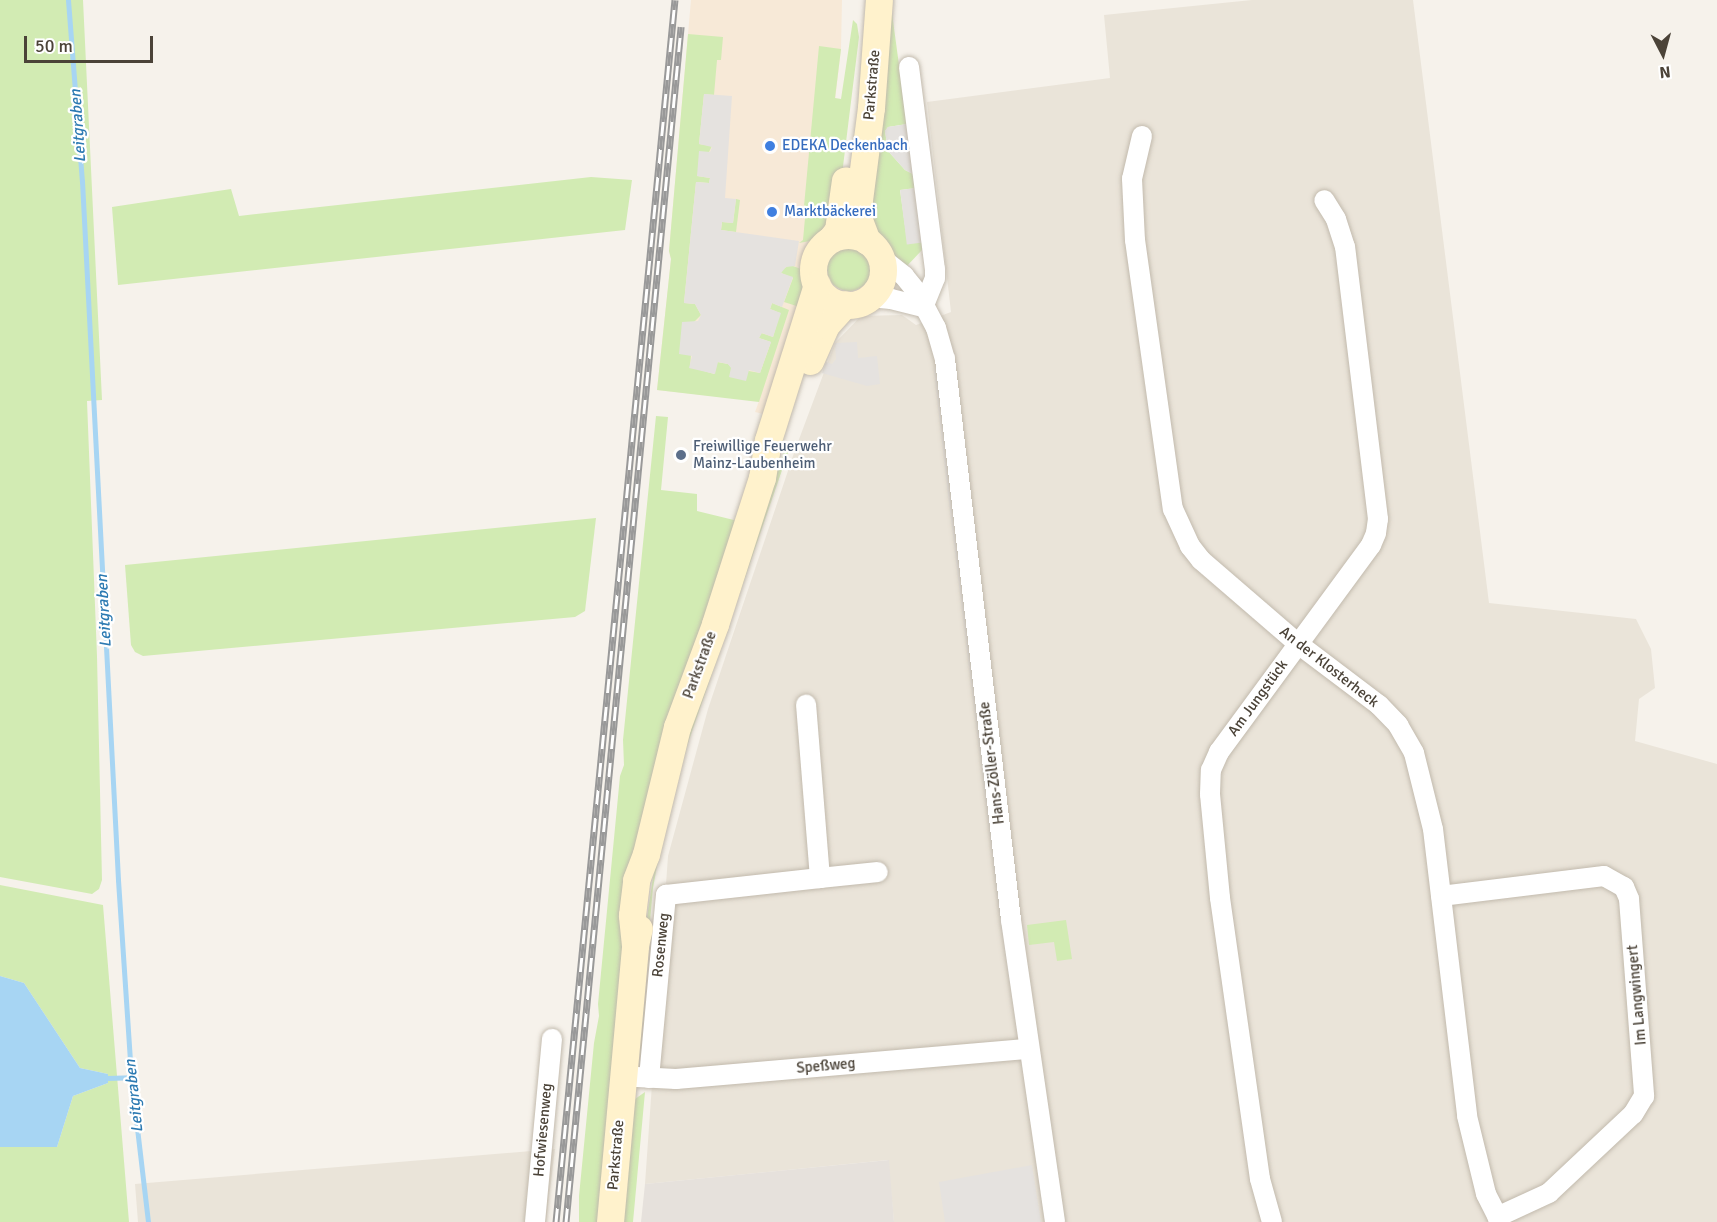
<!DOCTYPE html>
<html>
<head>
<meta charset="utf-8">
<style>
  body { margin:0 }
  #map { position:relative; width:1717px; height:1222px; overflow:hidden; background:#f6f2eb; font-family:Signika,sans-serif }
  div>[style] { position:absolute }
  .residential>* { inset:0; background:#eae4d9 }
  .commercial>* { inset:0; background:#f7e9d7 }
  .industrial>* { inset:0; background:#e6e1dc }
  .green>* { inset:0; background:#d2ebb3 }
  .round { border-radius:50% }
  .parking>* { inset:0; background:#e5e2df; transform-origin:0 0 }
  .water>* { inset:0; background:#a7d5f3 }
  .stream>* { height:5px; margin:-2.5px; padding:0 2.5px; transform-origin:2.5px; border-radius:2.5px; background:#a7d5f3 }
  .roads { filter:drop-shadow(0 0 2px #c2baad) drop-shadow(0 0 2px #c2baad) }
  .street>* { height:20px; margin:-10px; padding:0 10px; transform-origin:10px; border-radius:10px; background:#fff }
  .secondary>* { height:27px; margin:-13.5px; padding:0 13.5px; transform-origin:13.5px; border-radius:13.5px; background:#fff2cc }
  .secondary>.ring { margin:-13.5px; padding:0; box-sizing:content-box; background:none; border:27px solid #fff2cc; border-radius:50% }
  .rail>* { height:7px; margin-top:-3.5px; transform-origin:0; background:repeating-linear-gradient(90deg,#fff 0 14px,#999 0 28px); box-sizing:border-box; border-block:2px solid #999 }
  .dots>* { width:16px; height:16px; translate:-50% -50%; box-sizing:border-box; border:3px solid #fff; border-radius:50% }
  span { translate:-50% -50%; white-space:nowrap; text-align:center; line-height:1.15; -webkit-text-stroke:4.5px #fff; paint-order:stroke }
  .street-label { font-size:15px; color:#4b4338 }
  .shop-label { font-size:15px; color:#366cbe }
  .left { translate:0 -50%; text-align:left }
  .service-label { font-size:15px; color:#4e5e75 }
  .water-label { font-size:16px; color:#2c7ab2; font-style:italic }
  .north { position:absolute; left:1633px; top:24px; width:60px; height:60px; -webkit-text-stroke:4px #fff; paint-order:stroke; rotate:174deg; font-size:16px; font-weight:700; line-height:24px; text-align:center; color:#4b4338 }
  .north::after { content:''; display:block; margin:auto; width:21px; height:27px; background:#4b4338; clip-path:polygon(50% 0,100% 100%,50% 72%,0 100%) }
  .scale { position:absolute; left:24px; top:36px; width:129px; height:27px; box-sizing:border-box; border:3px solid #4b4338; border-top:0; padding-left:8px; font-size:18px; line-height:21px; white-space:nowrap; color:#4b4338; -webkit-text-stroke:4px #fff; paint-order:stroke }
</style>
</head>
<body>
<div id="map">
  <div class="residential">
    <div style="clip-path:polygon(1252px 0,1413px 0,1489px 603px,1636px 619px,1651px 649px,1655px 688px,1639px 699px,1635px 741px,1717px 764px,1717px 1222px,894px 1222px,888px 1160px,645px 1184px,668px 856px,708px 709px,795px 450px,835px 343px,861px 316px,902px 315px,916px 325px,951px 312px,927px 102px,1110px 78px,1104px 15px)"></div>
    <div style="clip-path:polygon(555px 1149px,546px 1222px,138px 1222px,135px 1184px)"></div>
  </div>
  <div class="commercial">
    <div style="clip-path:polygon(691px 0,842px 0,841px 49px,819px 239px,767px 415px,755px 412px,759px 401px,657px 390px,671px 259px,669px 251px)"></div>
  </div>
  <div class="industrial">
    <div style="clip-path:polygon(889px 1160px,894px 1222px,641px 1222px,645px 1184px)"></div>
  </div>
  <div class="green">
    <div style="clip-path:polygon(0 0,83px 0,102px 400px,87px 401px,97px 656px,102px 880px,99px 889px,92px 894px,0 877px)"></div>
    <div style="clip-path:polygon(891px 6px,907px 124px,888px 127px,885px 131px,888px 151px,905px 170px,913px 174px,916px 188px,900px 190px,906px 233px,923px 243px,923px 249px,905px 268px,875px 237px,868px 221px)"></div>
    <div style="clip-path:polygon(853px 20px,857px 24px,859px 37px,837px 215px,821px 239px,799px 243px,803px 240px,806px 207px,804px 206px,819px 46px,841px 49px,835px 98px,841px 99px)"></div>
    <div style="clip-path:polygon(688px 34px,723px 37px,721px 60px,717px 60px,714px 95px,704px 94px,699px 144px,712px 146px,697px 176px,710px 178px,709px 183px,696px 182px,684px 303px,695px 304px,701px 315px,694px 322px,690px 367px,714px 374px,717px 362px,728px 364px,732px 368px,760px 373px,771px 342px,759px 338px,761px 333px,773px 337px,780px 313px,770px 309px,772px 303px,789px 310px,759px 402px,657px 390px,671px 259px,669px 251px)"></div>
    <div style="clip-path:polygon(591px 177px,632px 180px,625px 230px,118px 285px,112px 207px,231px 189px,239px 216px)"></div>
    <div style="clip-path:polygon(736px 199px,740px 200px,736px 232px,721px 230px,722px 222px,733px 223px)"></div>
    <div class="round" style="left:827px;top:247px;width:44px;height:44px"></div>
    <div style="clip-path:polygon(790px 265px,801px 269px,808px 278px,806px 309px,784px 302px,793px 278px,781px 273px,783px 269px)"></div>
    <div style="clip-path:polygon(656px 416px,668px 417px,661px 490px,697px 494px,697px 511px,738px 521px,668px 728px,599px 1222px,579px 1222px,579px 1196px,594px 1043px,599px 1016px,598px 1004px,620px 776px,624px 765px,623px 740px)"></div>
    <div style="clip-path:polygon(787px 444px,791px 444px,687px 746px,660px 849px,653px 888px,643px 999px,645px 1005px,642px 1056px,635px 1049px,644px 937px,663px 812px,731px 596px)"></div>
    <div style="clip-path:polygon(596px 518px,585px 611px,575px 617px,143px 656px,135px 652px,131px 645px,125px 565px)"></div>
    <div style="clip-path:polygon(0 885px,103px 905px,129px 1222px,0 1222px,0 1147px,57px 1147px,73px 1096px,108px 1083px,108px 1074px,80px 1068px,24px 983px,0 976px)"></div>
    <div style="clip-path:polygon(1066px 920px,1072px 959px,1057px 961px,1054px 942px,1029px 945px,1027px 925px)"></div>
    <div style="clip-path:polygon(645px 1092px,633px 1222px,617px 1222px,635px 1099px)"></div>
  </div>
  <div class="parking">
    <div style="clip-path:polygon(704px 94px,732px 96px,725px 198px,736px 199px,733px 223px,722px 222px,721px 230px,799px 241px,795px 266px,786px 267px,781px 273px,793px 277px,782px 307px,772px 303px,770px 309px,781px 313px,773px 337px,762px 333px,759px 338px,771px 342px,760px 373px,749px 370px,746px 381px,729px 377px,731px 368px,728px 364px,718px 362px,715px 374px,689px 368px,692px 356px,679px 354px,682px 322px,698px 321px,701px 315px,695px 304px,684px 303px,696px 182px,709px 183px,710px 178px,697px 176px,699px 151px,710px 152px,712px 147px,699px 144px)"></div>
    <div style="clip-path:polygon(907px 124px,913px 174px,905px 170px,888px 151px,885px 131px,888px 127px)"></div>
    <div style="left:916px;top:188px;width:55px;height:16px;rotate:83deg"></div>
    <div style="clip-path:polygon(857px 342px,858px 358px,877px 356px,880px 384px,867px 386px,822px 373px,826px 362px,832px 364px,836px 359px,835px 343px)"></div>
    <div style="clip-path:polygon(937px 364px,1021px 1023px,1015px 1018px,1000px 921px,947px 487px,934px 370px)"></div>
    <div style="clip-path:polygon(1032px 1165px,1041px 1222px,945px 1222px,939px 1182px)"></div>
  </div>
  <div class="water">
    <div style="clip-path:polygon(0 976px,24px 983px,80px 1068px,108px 1074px,108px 1083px,73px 1096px,57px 1147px,0 1147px)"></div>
  </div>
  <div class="stream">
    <div style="left:68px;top:0;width:182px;rotate:85.6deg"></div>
    <div style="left:82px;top:181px;width:700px;rotate:87.05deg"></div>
    <div style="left:118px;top:880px;width:197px;rotate:86.2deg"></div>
    <div style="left:131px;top:1077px;width:146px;rotate:83.3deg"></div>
    <div style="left:107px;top:1078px;width:24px;rotate:-2deg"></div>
  </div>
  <div class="roads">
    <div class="street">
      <div style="left:909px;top:67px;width:204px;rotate:82.7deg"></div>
      <div style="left:935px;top:269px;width:9px;rotate:90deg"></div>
      <div style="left:935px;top:278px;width:31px;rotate:112deg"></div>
      <div style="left:1142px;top:136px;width:44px;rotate:103.1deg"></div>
      <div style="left:1132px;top:179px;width:61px;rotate:87.2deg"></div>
      <div style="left:1135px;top:240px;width:272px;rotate:82deg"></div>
      <div style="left:1173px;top:509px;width:41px;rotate:65.3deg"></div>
      <div style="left:1190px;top:546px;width:18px;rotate:52deg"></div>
      <div style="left:1201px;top:560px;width:127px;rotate:40.8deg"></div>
      <div style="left:1297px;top:643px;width:103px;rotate:37.1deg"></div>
      <div style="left:1379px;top:705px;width:28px;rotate:46deg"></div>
      <div style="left:1398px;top:725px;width:32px;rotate:60deg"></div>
      <div style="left:1414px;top:753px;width:78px;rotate:76deg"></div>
      <div style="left:1433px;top:829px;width:289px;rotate:83.2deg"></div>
      <div style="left:1467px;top:1116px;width:80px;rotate:76.3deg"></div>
      <div style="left:1486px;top:1194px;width:31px;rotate:63deg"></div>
      <div style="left:880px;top:257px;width:31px;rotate:38deg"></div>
      <div style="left:904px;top:276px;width:21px;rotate:51deg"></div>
      <div style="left:917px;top:292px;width:41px;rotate:62.2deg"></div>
      <div style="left:936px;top:328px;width:32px;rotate:74deg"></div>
      <div style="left:945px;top:359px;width:565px;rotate:83.29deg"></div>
      <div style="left:1011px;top:920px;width:305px;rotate:81.7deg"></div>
      <div style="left:869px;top:297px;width:22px;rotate:5deg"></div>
      <div style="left:891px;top:299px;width:33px;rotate:14deg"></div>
      <div style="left:820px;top:878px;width:58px;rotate:-5.9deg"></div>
      <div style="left:1441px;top:896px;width:164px;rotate:-7deg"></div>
      <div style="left:1604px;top:876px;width:23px;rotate:29deg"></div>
      <div style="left:1624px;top:887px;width:13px;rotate:67deg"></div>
      <div style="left:1629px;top:899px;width:198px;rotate:85.6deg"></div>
      <div style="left:1644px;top:1096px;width:21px;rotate:121deg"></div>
      <div style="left:1633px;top:1114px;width:115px;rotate:136.8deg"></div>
      <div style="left:1549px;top:1193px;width:57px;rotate:155.2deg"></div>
      <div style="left:637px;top:1077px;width:39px;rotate:3deg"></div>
      <div style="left:676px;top:1079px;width:354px;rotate:-4.9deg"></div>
      <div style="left:649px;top:1078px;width:184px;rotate:-84.7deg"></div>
      <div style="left:666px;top:895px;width:155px;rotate:-6.3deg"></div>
      <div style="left:820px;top:878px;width:174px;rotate:-94.6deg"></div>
      <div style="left:535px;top:1222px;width:184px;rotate:-84.7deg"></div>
      <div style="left:1272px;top:1222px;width:45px;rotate:-105.6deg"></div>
      <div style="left:1260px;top:1179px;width:284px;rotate:-98.1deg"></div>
      <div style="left:1220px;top:898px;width:104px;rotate:-95.5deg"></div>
      <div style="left:1210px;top:794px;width:24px;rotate:-88deg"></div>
      <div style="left:1211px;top:770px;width:20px;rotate:-66deg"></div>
      <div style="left:1219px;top:752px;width:257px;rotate:-53.7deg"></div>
      <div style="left:1371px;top:545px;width:13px;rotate:-67deg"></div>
      <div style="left:1376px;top:533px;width:14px;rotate:-82deg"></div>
      <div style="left:1378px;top:519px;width:274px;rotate:-96.9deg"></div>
      <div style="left:1345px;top:247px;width:29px;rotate:-108deg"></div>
      <div style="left:1336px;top:219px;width:22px;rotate:-122deg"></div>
    </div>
    <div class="secondary">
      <div class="ring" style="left:813px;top:235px;width:43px;height:43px"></div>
      <div style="left:831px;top:239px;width:11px;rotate:-52deg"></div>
      <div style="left:838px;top:230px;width:50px;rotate:-82deg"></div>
      <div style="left:867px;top:241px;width:22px;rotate:-111deg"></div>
      <div style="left:859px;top:220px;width:20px;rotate:-90deg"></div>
      <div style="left:859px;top:200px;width:93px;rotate:-82.6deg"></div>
      <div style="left:871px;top:108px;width:108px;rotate:-85.8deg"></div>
      <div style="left:810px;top:361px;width:39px;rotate:-66deg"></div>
      <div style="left:826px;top:325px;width:28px;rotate:-48deg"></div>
      <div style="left:635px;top:945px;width:30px;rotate:-96deg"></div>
      <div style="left:632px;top:915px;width:35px;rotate:-83deg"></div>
      <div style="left:636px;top:880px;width:28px;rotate:-69deg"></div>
      <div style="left:646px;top:854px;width:131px;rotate:-76.3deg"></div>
      <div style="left:677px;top:727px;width:110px;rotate:-69.7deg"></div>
      <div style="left:715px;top:624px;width:153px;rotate:-72.2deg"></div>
      <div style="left:762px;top:478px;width:38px;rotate:-81deg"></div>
      <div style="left:768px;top:440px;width:163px;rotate:-72.5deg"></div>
      <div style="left:610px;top:1222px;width:278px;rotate:-84.8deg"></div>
      <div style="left:635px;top:945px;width:17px;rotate:-77deg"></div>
    </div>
  </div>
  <div class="rail">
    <div style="left:556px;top:1222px;width:1228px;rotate:-84.44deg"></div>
    <div style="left:566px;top:1222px;width:1201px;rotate:-84.5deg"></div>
  </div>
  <div class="dots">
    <div style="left:770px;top:146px;background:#3f7fe0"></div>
    <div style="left:772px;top:212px;background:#3f7fe0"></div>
    <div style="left:681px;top:455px;background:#5c6f8a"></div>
  </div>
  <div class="street-label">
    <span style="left:872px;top:85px;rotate:-85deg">Parkstraße</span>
    <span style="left:700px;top:665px;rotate:-70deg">Parkstraße</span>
    <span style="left:1329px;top:667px;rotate:38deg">An der Klosterheck</span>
    <span style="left:1258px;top:698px;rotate:-54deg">Am Jungstück</span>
    <span style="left:992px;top:763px;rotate:-97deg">Hans-Zöller-Straße</span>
    <span style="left:661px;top:945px;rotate:-84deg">Rosenweg</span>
    <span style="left:1637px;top:995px;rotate:-95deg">Im Langwingert</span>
    <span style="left:826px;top:1066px;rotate:-5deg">Speßweg</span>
    <span style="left:543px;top:1130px;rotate:-85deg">Hofwiesenweg</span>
    <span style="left:616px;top:1155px;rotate:-85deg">Parkstraße</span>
  </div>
  <div class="shop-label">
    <span class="left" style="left:782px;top:146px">EDEKA Deckenbach</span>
    <span class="left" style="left:784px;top:212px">Marktbäckerei</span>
  </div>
  <div class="service-label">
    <span class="left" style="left:693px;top:455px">Freiwillige Feuerwehr<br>Mainz-Laubenheim</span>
  </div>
  <div class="water-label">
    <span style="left:78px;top:126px;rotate:-94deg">Leitgraben</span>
    <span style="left:104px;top:611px;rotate:-93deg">Leitgraben</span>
    <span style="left:134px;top:1096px;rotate:-96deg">Leitgraben</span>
  </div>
  <div class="north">N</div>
  <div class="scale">50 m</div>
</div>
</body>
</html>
